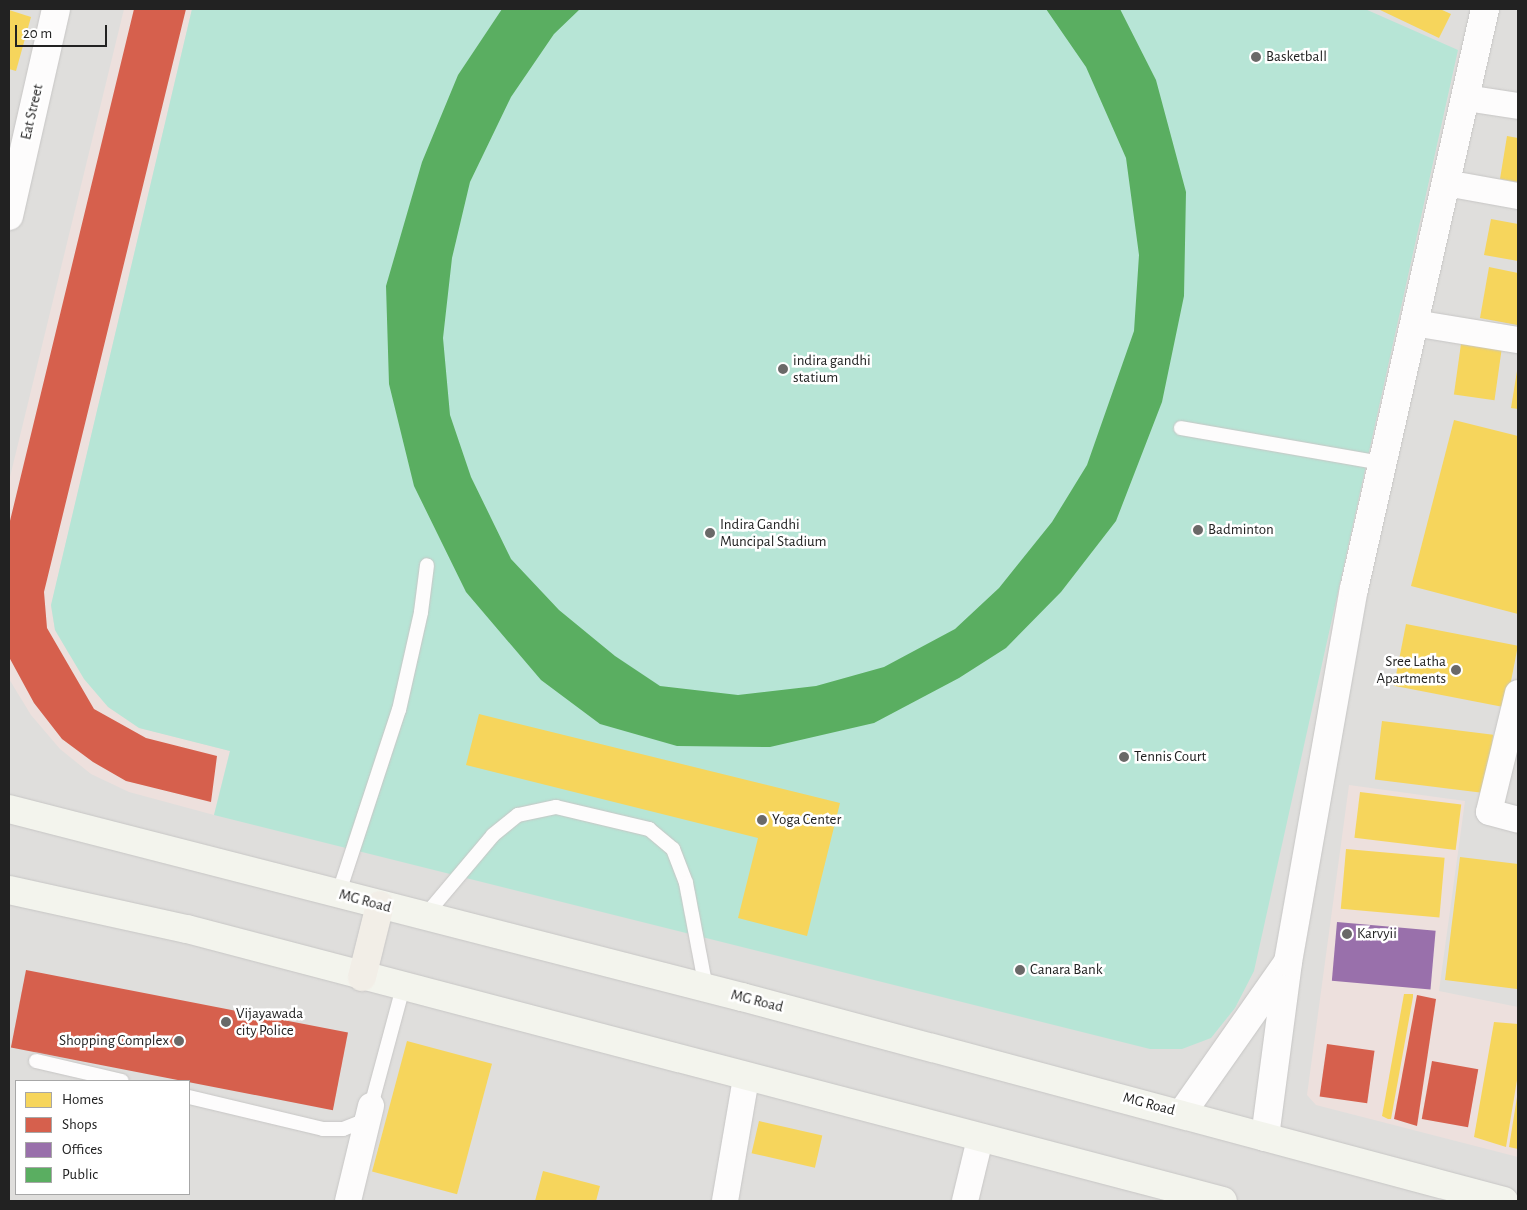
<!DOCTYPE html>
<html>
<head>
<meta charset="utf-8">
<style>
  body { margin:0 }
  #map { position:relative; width:1527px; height:1210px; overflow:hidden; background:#f0eeeb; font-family:"Alegreya Sans",sans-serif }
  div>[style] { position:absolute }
  .residential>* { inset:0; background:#dfdedc }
  .commercial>* { inset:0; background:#ede0dd }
  .pitch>* { inset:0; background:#b7e5d6 }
  .homes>* { inset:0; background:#f6d55c; transform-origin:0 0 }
  .shops>* { inset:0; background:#d6604d; transform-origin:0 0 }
  .offices>* { inset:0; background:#9970ab; transform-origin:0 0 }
  .public>* { inset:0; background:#5aae61 }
  .roads { filter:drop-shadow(0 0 1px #c7c6c5) drop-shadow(0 0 1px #c7c6c5) }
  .service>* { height:14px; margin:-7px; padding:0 7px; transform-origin:7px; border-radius:7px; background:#fdfcfc }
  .minor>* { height:26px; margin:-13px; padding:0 13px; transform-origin:13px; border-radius:13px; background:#fdfcfc }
  .tertiary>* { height:28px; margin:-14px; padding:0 14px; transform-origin:14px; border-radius:14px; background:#fdfcfc }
  .secondary>* { height:28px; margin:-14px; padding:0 14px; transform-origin:14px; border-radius:14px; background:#f3f4ed }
  .primary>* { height:28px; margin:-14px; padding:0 14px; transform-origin:14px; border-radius:14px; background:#f2eee7 }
  .dots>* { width:14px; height:14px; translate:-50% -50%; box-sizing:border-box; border:2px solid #fff; border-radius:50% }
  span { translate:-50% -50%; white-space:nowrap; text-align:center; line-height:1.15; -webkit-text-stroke:5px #fff; paint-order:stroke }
  .poi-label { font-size:15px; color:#222 }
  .left { translate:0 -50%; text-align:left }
  .right { translate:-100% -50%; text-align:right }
  .street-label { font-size:15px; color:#222 }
  .frame { position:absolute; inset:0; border:10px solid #222; pointer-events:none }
  .legend { position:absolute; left:15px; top:1080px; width:175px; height:115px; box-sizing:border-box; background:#fff; border:1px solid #a7a7a7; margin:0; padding:6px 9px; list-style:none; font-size:15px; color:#222 }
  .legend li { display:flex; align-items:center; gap:10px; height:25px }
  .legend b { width:25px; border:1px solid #a7a7a7 }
  .scale { position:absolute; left:15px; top:25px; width:92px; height:22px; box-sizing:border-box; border:2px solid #222; border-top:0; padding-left:6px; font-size:15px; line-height:18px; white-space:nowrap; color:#222; -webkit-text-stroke:4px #fff; paint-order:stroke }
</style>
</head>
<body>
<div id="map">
  <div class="residential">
    <div style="clip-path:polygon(evenodd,9px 9px,1518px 9px,1518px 1201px,9px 1201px,9px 9px,16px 1081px,189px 1081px,189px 1194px,16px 1194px,16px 1081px)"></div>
  </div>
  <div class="commercial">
    <div style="clip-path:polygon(124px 9px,192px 9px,51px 606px,55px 630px,69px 654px,140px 728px,230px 751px,214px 815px,129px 792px,91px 774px,60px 749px,31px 715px,9px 679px,9px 481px)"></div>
    <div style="clip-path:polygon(1349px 785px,1465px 801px,1439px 991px,1518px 1007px,1518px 1157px,1316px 1105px,1307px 1095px)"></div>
  </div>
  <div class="pitch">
    <div style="clip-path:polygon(192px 9px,1365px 9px,1458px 50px,1254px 971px,1235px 1008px,1211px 1038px,1182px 1049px,1150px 1049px,214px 815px,230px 751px,139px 728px,108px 707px,84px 679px,55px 630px,51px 605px)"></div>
  </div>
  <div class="homes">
    <div style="clip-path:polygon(1378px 9px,1440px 9px,1451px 14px,1439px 38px)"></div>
    <div style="clip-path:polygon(9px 10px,31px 17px,16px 71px,9px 69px)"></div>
    <div style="clip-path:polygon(1507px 136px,1518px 138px,1518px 182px,1500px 179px)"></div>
    <div style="clip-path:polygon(1491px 219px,1518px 224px,1518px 261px,1484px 255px)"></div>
    <div style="clip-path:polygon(1489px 267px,1518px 273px,1517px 325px,1480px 318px)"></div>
    <div style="left:1461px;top:344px;width:41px;height:51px;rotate:8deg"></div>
    <div style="clip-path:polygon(1517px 371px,1518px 371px,1518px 409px,1511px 408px)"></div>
    <div style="clip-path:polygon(1454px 420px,1518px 436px,1518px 614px,1411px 586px)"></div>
    <div style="left:1406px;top:624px;width:114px;height:63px;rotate:11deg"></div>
    <div style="clip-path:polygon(479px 714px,840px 803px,807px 936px,738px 918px,758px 838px,466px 765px)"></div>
    <div style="left:1382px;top:721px;width:112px;height:59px;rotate:7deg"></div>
    <div style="left:1360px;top:792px;width:102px;height:46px;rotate:7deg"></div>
    <div style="left:1346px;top:849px;width:99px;height:60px;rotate:5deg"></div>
    <div style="clip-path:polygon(1460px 857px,1518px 864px,1517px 989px,1445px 980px)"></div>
    <div style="clip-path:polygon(1404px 994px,1413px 994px,1413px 997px,1391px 1119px,1388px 1119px,1382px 1116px)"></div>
    <div style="clip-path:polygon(1494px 1022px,1518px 1024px,1518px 1074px,1506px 1147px,1474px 1137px)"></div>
    <div style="left:407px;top:1041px;width:88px;height:135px;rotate:15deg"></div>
    <div style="clip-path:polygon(1517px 1097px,1518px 1098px,1518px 1149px,1509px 1147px)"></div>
    <div style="left:759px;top:1121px;width:65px;height:33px;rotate:13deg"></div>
    <div style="clip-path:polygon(543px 1171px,600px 1186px,596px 1201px,535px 1201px)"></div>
  </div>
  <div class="shops">
    <div style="clip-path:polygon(134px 9px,186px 9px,44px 592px,47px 628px,94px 709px,146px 738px,217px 756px,211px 802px,126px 781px,93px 762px,62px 739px,34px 703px,9px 657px,9px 525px)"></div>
    <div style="left:26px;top:970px;width:328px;height:79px;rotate:11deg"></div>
    <div style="clip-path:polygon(1417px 995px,1436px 999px,1417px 1126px,1394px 1119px)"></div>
    <div style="left:1327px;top:1044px;width:48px;height:53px;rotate:8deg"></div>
    <div style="left:1432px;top:1061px;width:47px;height:59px;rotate:10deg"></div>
  </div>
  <div class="offices">
    <div style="left:1337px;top:922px;width:99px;height:59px;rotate:5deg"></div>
  </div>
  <div class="public">
    <div style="clip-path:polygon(502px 9px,580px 9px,554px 34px,511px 97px,470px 182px,452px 258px,443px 338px,450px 415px,471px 477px,511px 559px,559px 610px,615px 656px,660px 686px,738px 695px,816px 686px,884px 667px,955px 629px,999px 588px,1052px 522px,1087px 465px,1134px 331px,1139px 255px,1126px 158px,1086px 67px,1046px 9px,1120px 9px,1156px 80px,1186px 192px,1184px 296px,1162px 402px,1116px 521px,1061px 592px,1006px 648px,959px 678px,874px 723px,770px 747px,677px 746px,600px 724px,541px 680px,466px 592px,414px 486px,389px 384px,386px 286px,422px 162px,458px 75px)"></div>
  </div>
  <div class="roads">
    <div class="service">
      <div style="left:1181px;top:428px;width:203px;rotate:9.9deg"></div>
      <div style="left:338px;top:895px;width:195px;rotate:-71.8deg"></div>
      <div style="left:399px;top:710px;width:100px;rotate:-77.3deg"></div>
      <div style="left:421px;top:612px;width:47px;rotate:-82.7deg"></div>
      <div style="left:424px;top:917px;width:107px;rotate:-49.9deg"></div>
      <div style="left:493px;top:835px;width:32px;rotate:-39deg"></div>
      <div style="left:518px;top:815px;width:39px;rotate:-12deg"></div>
      <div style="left:556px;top:807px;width:96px;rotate:13.3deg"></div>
      <div style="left:649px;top:829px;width:31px;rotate:40deg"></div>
      <div style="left:673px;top:849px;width:36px;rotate:69deg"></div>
      <div style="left:686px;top:883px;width:107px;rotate:79.2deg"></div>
      <div style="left:36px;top:1061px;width:88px;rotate:13.1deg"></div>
      <div style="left:189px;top:1097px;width:138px;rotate:13.4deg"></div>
      <div style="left:323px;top:1129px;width:20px"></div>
      <div style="left:343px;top:1129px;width:17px;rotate:-21deg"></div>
      <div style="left:359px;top:1123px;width:21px;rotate:-55deg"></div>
      <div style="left:371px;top:1106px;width:123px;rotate:-74.9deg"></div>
    </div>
    <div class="minor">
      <div style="left:1466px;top:98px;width:53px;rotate:8.7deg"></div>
      <div style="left:1446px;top:183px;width:73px;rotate:10.2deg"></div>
      <div style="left:1414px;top:323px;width:105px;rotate:9.3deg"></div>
      <div style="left:1518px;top:693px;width:122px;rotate:103.7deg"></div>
      <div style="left:1489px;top:812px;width:30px;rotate:15deg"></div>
      <div style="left:348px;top:1201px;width:98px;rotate:-76.4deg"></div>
      <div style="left:725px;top:1201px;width:125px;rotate:-80.3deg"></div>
      <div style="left:965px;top:1201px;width:64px;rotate:-76.4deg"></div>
    </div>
    <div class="tertiary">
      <div style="left:9px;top:216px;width:212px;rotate:-77.2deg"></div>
      <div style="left:1182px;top:1113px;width:181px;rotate:-54.9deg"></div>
      <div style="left:1265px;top:1137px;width:177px;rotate:-82.5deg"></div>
      <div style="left:1288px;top:962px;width:379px;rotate:-80deg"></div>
      <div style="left:1354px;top:589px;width:595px;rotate:-77.27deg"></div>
    </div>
    <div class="secondary">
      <div style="left:9px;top:809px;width:757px;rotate:14.39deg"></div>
      <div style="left:742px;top:997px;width:789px;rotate:14.99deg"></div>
      <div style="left:9px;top:890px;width:182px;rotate:12.4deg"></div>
      <div style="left:187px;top:929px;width:1071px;rotate:14.71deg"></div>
    </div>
    <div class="primary">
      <div style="left:362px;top:977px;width:74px;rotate:-76deg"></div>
    </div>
  </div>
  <div class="dots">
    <div style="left:1256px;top:57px;background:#6a6968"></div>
    <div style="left:783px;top:369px;background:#6a6968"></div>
    <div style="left:1198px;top:530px;background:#6a6968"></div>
    <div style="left:710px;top:533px;background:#6a6968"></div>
    <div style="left:1456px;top:670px;background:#6a6968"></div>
    <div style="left:1124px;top:757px;background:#6a6968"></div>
    <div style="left:762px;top:820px;background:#6a6968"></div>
    <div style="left:1347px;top:934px;background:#6a6968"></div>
    <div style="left:1020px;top:970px;background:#6a6968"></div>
    <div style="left:226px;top:1022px;background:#6a6968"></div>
    <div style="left:179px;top:1041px;background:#6a6968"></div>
  </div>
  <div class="poi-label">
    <span class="left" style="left:1266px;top:57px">Basketball</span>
    <span class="left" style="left:793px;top:369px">indira gandhi<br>statium</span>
    <span class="left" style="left:720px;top:533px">Indira Gandhi<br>Muncipal Stadium</span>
    <span class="left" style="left:1208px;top:530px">Badminton</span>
    <span class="right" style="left:1446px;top:670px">Sree Latha<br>Apartments</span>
    <span class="left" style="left:1134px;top:757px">Tennis Court</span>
    <span class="left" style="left:772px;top:820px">Yoga Center</span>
    <span class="left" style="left:1357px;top:934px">Karvyii</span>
    <span class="left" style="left:1030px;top:970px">Canara Bank</span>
    <span class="left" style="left:236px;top:1022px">Vijayawada<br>city Police</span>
    <span class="right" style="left:169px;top:1041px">Shopping Complex</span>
  </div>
  <div class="street-label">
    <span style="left:32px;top:112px;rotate:-77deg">Eat Street</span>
    <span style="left:365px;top:901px;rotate:15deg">MG Road</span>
    <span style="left:757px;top:1001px;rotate:14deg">MG Road</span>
    <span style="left:1149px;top:1104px;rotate:15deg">MG Road</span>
  </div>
  <div class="frame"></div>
  <ul class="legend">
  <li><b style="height:14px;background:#f6d55c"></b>Homes</li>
  <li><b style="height:14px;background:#d6604d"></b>Shops</li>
  <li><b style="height:14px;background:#9970ab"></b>Offices</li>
  <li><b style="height:14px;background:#5aae61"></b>Public</li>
  </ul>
  <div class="scale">20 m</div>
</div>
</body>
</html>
